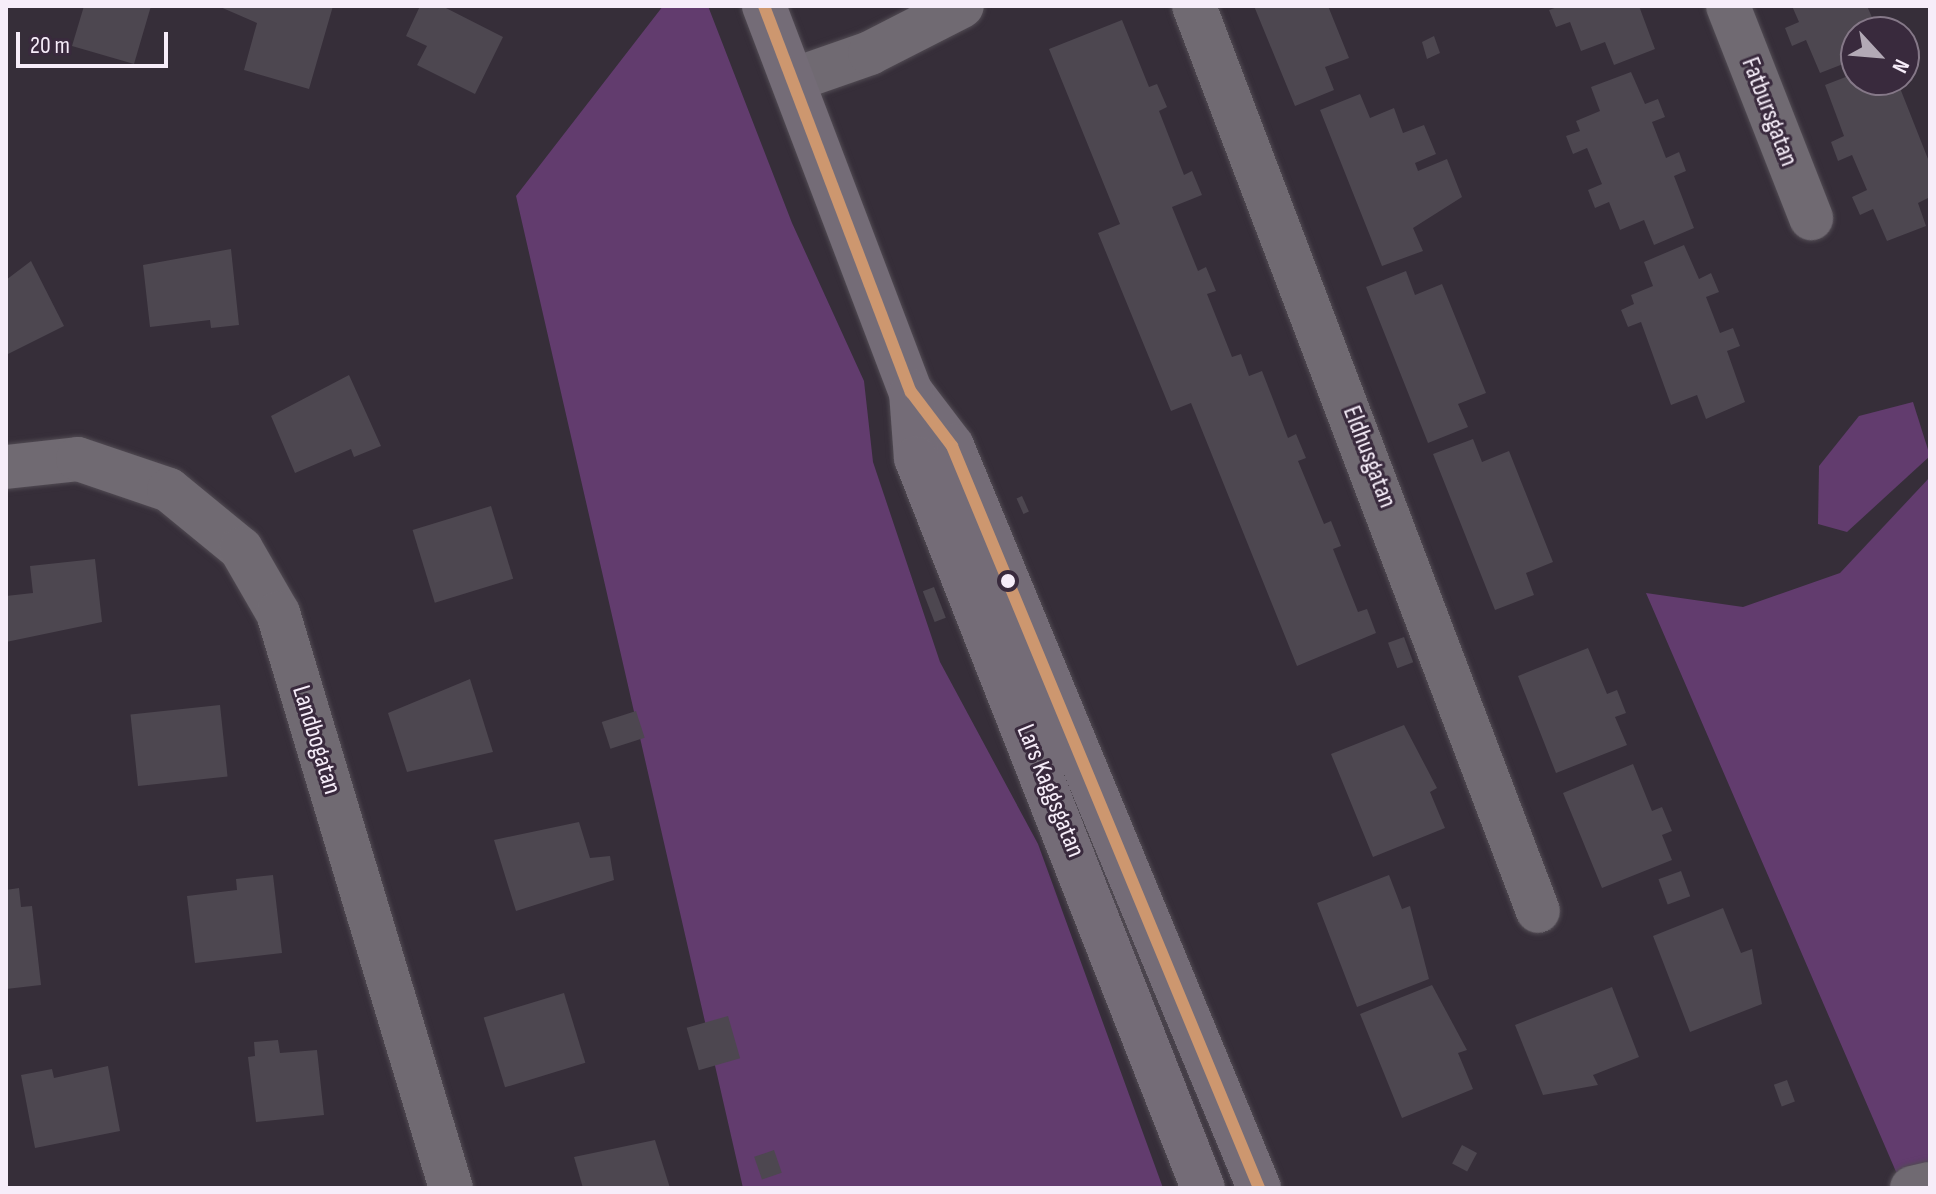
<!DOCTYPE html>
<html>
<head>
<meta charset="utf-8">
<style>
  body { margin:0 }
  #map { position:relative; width:1936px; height:1194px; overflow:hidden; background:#362e39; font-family:"Sofia Sans Condensed",sans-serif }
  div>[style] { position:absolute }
  .green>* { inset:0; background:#623c6e }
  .building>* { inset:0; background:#4d4750; transform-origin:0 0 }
  .roads { filter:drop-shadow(0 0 2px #514b53) drop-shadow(0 0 2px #514b53) }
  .street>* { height:44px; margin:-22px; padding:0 22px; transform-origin:22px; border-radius:22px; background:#706a72 }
  .secondary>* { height:44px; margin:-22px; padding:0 22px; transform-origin:22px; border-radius:22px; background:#746c77 }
  .bus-1>* { height:12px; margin:-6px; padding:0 6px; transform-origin:6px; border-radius:6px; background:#cd976f }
  .dots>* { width:22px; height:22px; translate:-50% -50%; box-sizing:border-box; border:4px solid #392a3d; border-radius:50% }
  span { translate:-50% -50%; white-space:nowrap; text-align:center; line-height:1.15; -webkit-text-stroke:6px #392a3d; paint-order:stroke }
  .street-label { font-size:26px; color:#f6edf9 }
  .frame { position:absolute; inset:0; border:8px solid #f6edf9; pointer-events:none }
  .north { position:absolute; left:1840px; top:16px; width:80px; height:80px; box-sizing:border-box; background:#392a3d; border:2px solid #857888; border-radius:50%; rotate:116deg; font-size:22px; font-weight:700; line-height:32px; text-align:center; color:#f6edf9 }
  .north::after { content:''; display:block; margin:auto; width:28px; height:36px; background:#b3aab6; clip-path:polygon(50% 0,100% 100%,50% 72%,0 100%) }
  .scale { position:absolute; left:16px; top:32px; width:152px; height:36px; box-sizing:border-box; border:4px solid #f6edf9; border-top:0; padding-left:10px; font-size:24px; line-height:28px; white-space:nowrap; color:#f6edf9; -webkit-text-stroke:6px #392a3d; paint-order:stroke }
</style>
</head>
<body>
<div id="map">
  <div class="green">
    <div style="clip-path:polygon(663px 6px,708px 6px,792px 223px,864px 381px,873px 462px,940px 662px,1038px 844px,1163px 1188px,743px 1188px,516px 196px)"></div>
    <div style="clip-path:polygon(1913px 402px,1930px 456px,1847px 532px,1818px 524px,1819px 466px,1859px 416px)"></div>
    <div style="clip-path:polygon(1930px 477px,1930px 1163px,1897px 1174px,1646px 593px,1743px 607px,1840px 573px)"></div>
  </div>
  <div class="building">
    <div style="clip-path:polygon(84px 6px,151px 6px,134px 64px,72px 46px)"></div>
    <div style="clip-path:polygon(218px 6px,333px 6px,309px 89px,244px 70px,257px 23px)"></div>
    <div style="clip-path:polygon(420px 6px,442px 6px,503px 37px,475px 94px,417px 65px,427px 46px,406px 36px)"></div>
    <div style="clip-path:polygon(1254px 6px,1328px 6px,1349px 58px,1325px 67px,1334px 90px,1295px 106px)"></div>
    <div style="clip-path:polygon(1560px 6px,1639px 6px,1655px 49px,1614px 65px,1605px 42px,1581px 51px,1570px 22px,1556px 27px,1549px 10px)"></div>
    <div style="clip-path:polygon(1792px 6px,1867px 6px,1875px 24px,1850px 34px,1856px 59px,1820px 73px,1806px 40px,1792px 46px,1785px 28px,1799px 22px)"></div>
    <div style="clip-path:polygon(1122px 20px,1149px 87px,1157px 84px,1167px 107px,1159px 111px,1184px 175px,1192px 171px,1202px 195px,1172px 207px,1198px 271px,1206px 267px,1216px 291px,1207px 294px,1232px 357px,1241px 354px,1249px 376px,1262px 371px,1288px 438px,1296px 434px,1306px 458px,1298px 461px,1324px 524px,1331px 521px,1341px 546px,1333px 549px,1358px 612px,1367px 609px,1376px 633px,1297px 666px,1191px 403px,1171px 411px,1098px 233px,1120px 224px,1049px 49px)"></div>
    <div style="clip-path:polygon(1434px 36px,1440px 53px,1427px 59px,1422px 42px)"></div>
    <div style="clip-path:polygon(1631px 72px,1645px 104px,1658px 99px,1665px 117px,1652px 122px,1666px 158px,1679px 152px,1686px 171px,1674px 176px,1694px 228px,1654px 245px,1644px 220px,1620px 230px,1609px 202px,1595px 208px,1588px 190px,1602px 184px,1587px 148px,1573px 154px,1566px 136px,1580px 131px,1576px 121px,1600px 111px,1591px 87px)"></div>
    <div style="clip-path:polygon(1856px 73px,1873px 92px,1898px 83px,1930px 164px,1930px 197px,1918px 203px,1926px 226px,1887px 241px,1873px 209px,1860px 215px,1852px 197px,1867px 190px,1852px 155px,1838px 161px,1831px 142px,1844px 136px,1825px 85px)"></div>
    <div style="clip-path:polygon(1360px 94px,1370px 118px,1394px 108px,1403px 133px,1424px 125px,1436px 154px,1415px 163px,1418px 171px,1447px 159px,1462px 197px,1413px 228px,1423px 251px,1382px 266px,1320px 110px)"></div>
    <div style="clip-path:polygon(1684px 245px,1699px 279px,1711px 273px,1719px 292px,1706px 297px,1720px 333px,1733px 328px,1740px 346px,1727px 351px,1745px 402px,1706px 419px,1697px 395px,1671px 405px,1641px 322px,1628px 327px,1621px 310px,1634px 304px,1631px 295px,1653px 286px,1644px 262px)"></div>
    <div style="clip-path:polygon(231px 249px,239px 325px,211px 328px,210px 320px,150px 327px,143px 265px)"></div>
    <div style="clip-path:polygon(31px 261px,64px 326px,6px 355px,6px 280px)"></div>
    <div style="clip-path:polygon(1406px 271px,1415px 295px,1442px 284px,1486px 393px,1458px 404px,1468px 427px,1428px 443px,1366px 287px)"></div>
    <div style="clip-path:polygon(349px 375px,381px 446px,354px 457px,351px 449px,295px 473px,271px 416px)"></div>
    <div style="clip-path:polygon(1473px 439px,1482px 462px,1509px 451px,1553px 562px,1526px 573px,1534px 595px,1495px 610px,1433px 454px)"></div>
    <div style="left:1022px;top:496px;width:17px;height:6px;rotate:66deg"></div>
    <div style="left:491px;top:506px;width:76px;height:82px;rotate:73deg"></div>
    <div style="clip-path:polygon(95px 559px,102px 622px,6px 642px,6px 596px,33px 593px,30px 566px)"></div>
    <div style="left:934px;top:587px;width:33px;height:12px;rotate:69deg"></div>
    <div style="left:1404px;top:637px;width:27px;height:17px;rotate:70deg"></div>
    <div style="clip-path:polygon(1588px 648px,1607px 694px,1617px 690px,1626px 713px,1615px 717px,1627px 745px,1556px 773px,1518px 676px)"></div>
    <div style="clip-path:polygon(470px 679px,493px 752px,407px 772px,388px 713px)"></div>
    <div style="left:220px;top:705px;width:72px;height:90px;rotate:84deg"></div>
    <div style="left:636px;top:711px;width:28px;height:36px;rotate:72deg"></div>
    <div style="clip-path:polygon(1404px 725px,1437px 788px,1430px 792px,1445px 828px,1373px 857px,1331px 754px)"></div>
    <div style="clip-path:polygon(1633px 764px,1652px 811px,1662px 807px,1672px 831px,1662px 835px,1672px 860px,1602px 888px,1563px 793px)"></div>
    <div style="clip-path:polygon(579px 822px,590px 858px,610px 856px,614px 880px,516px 911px,494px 840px)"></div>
    <div style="left:1681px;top:871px;width:27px;height:24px;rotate:70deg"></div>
    <div style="clip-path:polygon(273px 875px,282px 953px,195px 963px,187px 896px,237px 890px,236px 879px)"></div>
    <div style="clip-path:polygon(1389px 875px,1402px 909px,1410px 906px,1429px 979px,1357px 1007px,1317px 903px)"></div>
    <div style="clip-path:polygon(19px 888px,21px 907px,32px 906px,41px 985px,6px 989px,6px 890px)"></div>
    <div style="clip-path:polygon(1723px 908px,1741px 953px,1752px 949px,1762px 1004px,1690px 1032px,1653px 936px)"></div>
    <div style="clip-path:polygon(1432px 985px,1467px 1050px,1458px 1053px,1473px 1089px,1402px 1118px,1360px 1014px)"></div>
    <div style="clip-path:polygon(1612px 987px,1639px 1057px,1593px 1075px,1598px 1085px,1543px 1095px,1515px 1025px)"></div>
    <div style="left:564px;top:993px;width:73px;height:84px;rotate:73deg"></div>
    <div style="left:728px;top:1016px;width:44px;height:43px;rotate:74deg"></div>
    <div style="clip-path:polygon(278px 1040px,280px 1053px,317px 1050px,324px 1115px,256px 1122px,248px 1057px,255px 1056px,254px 1042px)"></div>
    <div style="clip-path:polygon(108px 1066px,120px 1131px,35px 1148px,21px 1075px,52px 1069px,54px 1078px)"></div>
    <div style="left:1787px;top:1080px;width:23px;height:14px;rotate:70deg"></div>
    <div style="clip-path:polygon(655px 1140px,670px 1188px,583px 1188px,574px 1157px)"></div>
    <div style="left:1462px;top:1145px;width:17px;height:21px;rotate:28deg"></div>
    <div style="left:774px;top:1150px;width:24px;height:21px;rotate:71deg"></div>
  </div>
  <div class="roads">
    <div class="street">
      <div style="left:1194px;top:6px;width:968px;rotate:69.19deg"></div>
      <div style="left:1728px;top:6px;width:228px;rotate:68.6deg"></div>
      <div style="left:793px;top:80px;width:82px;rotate:-19.3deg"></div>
      <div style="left:870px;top:53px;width:103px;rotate:-27.1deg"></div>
      <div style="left:6px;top:467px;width:72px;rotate:-6.3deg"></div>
      <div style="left:78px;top:459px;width:96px;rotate:18.8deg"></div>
      <div style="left:169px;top:490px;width:93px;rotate:39.3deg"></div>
      <div style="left:241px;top:549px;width:74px;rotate:60deg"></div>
      <div style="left:278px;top:613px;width:600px;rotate:73.26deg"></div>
      <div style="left:1912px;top:1188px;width:18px;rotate:-13deg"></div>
    </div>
    <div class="secondary">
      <div style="left:764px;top:6px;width:413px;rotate:69.2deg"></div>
      <div style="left:911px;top:392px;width:68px;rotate:52.8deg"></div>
      <div style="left:952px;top:446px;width:803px;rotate:67.52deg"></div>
      <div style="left:911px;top:392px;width:66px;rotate:85.7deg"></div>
      <div style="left:916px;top:458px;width:784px;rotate:68.54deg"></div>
    </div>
  </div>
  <div class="bus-1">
    <div style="left:764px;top:6px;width:413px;rotate:69.2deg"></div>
    <div style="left:911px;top:392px;width:68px;rotate:52.8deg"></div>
    <div style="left:952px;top:446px;width:803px;rotate:67.52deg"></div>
  </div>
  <div class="dots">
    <div style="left:1008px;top:581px;background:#f6edf9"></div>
  </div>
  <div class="street-label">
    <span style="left:1769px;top:112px;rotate:69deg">Fatbursgatan</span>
    <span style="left:1369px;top:457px;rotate:69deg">Eldhusgatan</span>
    <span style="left:316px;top:740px;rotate:73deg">Landbogatan</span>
    <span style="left:1050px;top:791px;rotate:68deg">Lars Kaggsgatan</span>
  </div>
  <div class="frame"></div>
  <div class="north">N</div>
  <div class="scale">20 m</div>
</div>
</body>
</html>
